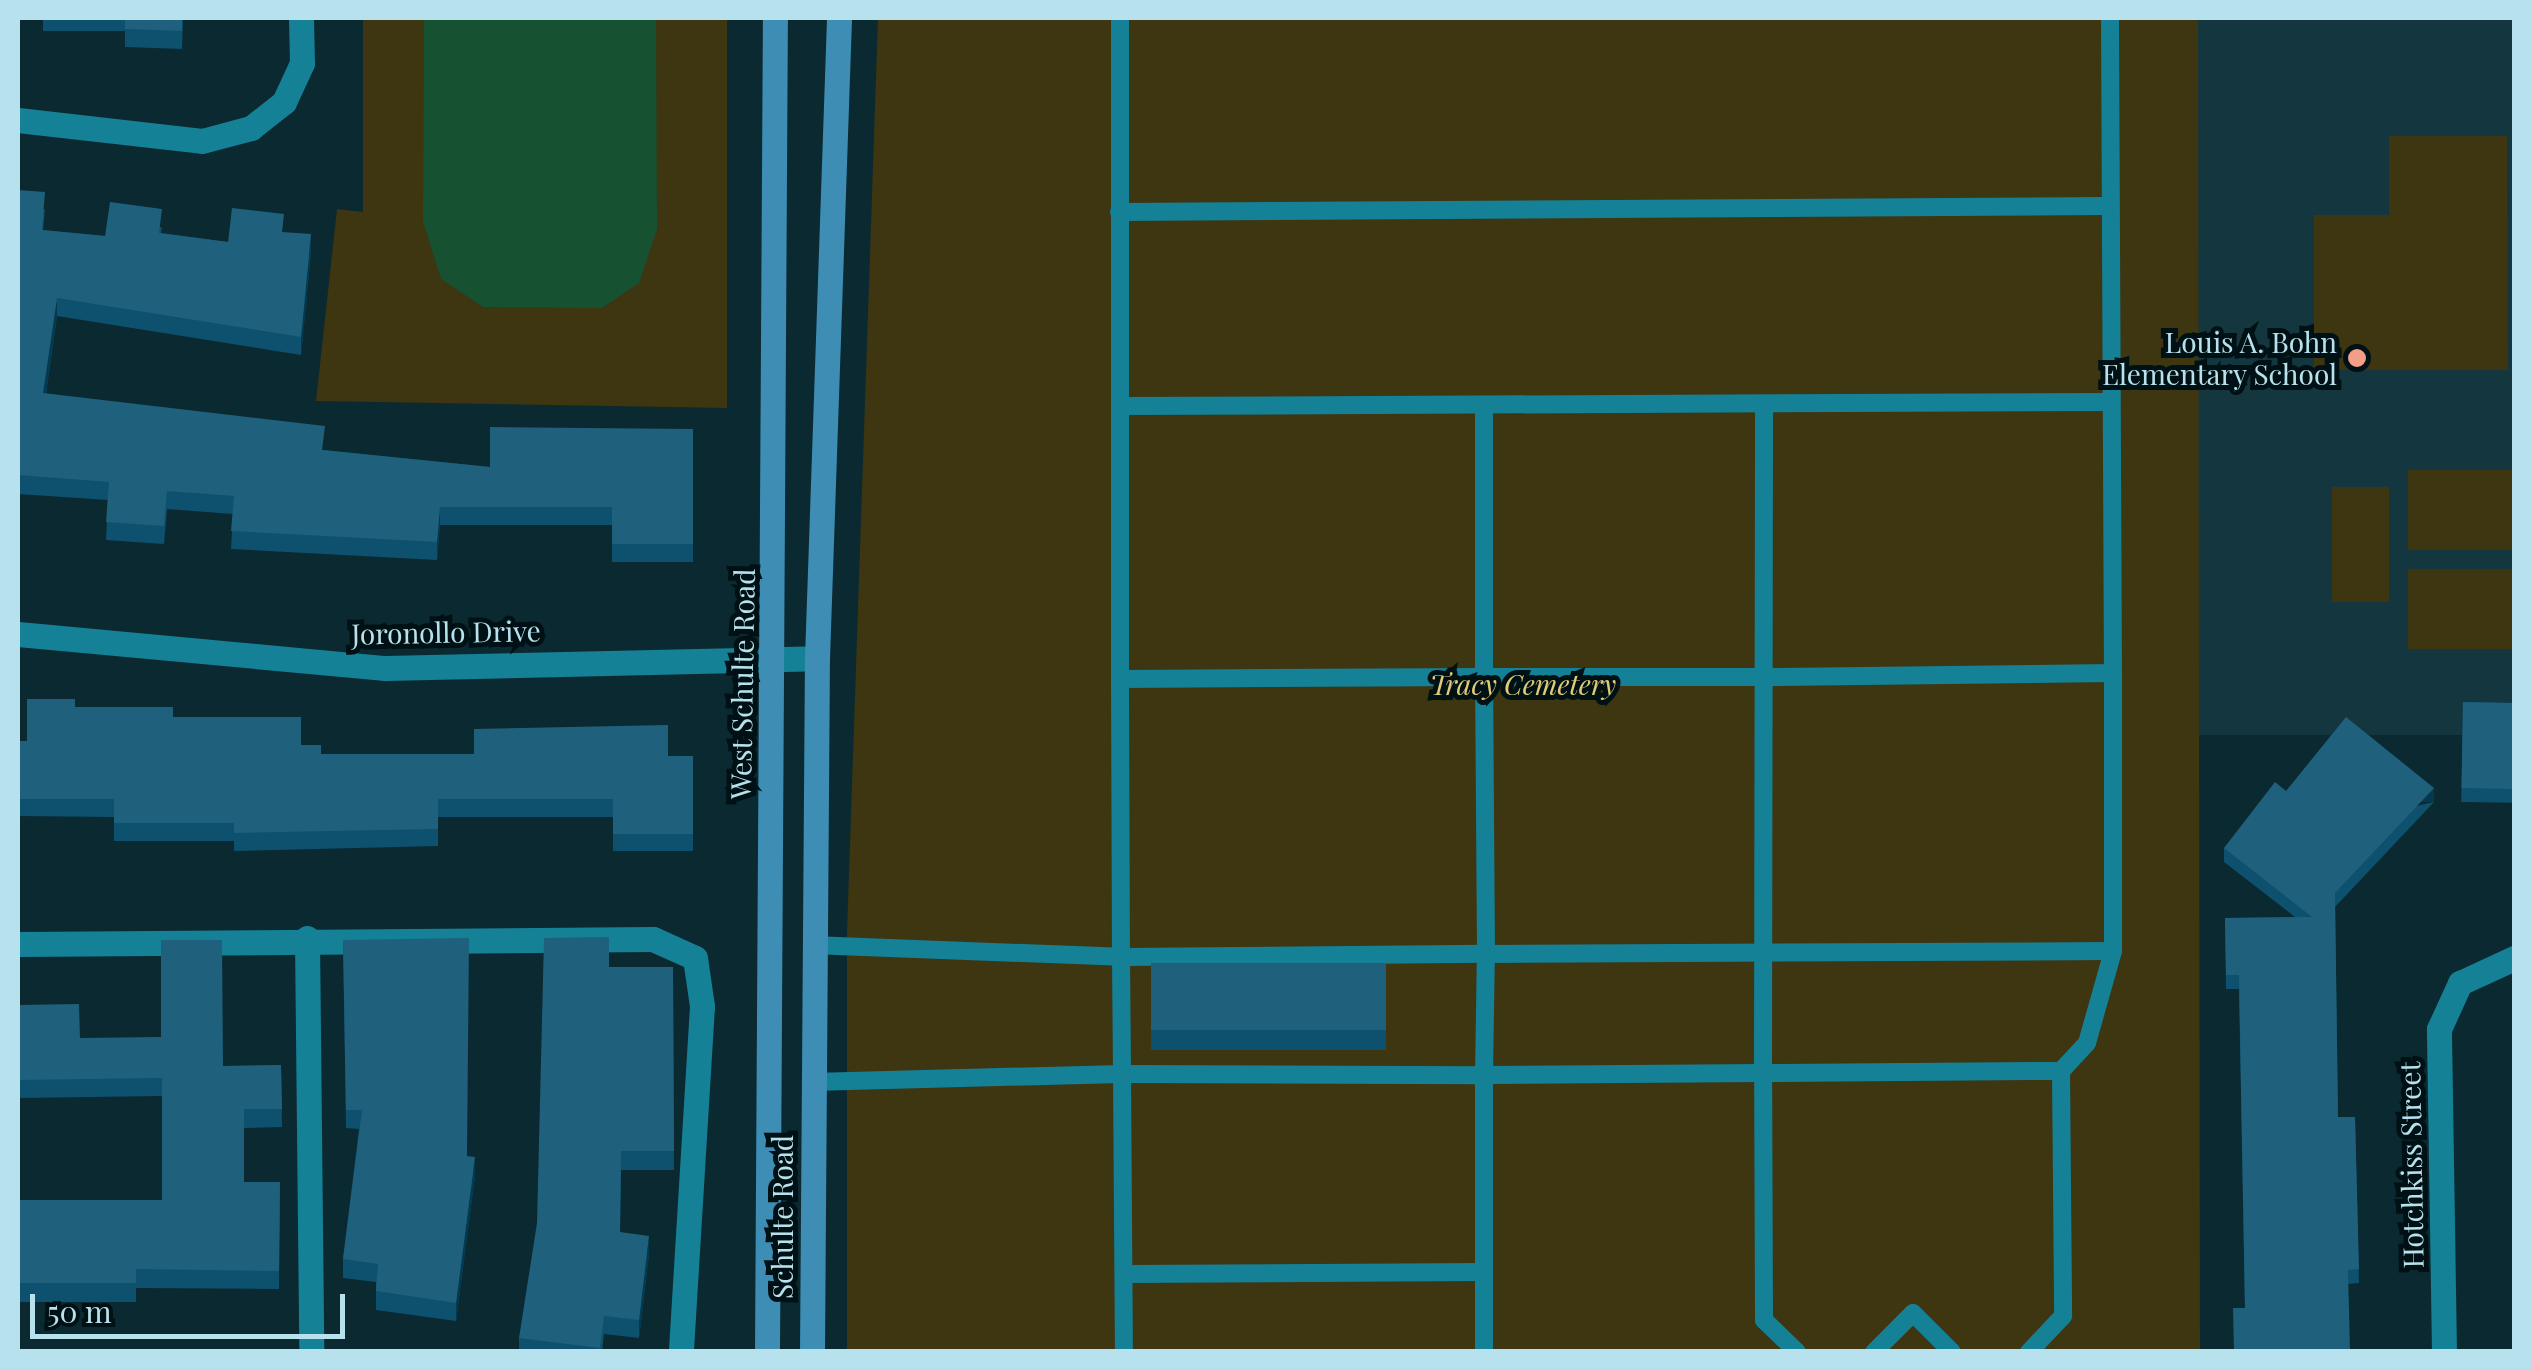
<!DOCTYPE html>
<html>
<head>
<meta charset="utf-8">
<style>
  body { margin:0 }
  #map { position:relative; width:2532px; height:1369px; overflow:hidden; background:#0b2930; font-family:"Playfair Display",serif }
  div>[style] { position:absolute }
  .built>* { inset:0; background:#14363f; transform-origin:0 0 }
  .green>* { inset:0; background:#3e3511; transform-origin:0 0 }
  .water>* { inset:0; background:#165131 }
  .lane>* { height:18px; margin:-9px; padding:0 9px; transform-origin:9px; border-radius:9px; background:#158196 }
  .street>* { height:25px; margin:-12.5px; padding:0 12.5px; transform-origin:12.5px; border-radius:12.5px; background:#158196 }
  .secondary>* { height:25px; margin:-12.5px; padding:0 12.5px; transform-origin:12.5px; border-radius:12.5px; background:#3d8db5 }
  .wall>* { inset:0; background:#0d516e; transform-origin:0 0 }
  .shaded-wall>* { inset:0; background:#043a50; transform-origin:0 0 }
  .building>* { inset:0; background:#1f607c; transform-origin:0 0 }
  .dots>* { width:28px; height:28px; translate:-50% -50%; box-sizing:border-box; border:5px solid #001115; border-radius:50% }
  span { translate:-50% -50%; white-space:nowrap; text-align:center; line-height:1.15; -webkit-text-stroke:10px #001115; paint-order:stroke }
  .poi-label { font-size:28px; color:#b7e1ec }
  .right { translate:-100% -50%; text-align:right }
  .street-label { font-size:28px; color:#b7e1ec }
  .park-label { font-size:28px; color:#e1cb74; font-style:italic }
  .frame { position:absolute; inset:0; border:20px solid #b7e1ec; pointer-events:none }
  .scale { position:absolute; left:30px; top:1294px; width:315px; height:45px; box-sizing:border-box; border:5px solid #b7e1ec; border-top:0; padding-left:12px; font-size:30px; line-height:35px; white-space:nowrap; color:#b7e1ec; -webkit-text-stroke:8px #001115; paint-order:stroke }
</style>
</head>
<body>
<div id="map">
  <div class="built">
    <div style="left:2198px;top:18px;width:316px;height:717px"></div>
  </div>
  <div class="green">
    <div style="clip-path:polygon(363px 18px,727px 18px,727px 408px,316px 401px,337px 209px,363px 212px)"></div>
    <div style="clip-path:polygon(878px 18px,2198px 18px,2200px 1351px,847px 1351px,847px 932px)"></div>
    <div style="clip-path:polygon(2389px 136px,2507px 136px,2508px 370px,2314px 370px,2314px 215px,2389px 215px)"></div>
    <div style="left:2408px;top:470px;width:106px;height:80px"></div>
    <div style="left:2332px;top:487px;width:57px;height:115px"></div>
    <div style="left:2514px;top:569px;width:80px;height:106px;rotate:90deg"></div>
  </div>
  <div class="water">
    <div style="clip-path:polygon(424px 18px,656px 18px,657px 229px,639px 283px,602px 308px,483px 307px,441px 279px,423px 221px)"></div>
  </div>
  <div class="lane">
    <div style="left:1120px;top:18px;width:661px;rotate:90deg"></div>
    <div style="left:2110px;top:18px;width:655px;rotate:89.74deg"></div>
    <div style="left:1119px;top:212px;width:991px;rotate:-0.35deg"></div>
    <div style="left:1120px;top:406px;width:991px;rotate:-0.23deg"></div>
    <div style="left:812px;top:945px;width:309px;rotate:2.2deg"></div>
    <div style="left:1121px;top:957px;width:365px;rotate:-0.5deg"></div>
    <div style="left:1486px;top:954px;width:627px;rotate:-0.27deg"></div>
    <div style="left:2113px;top:951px;width:278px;rotate:-90deg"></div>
    <div style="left:2113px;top:673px;width:349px;rotate:179.3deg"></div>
    <div style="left:1764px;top:677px;width:280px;rotate:180deg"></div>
    <div style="left:1484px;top:677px;width:364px;rotate:179.7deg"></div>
    <div style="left:1120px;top:679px;width:278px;rotate:89.8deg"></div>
    <div style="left:1121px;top:957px;width:117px;rotate:89.5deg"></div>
    <div style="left:1122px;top:1074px;width:362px;rotate:0.2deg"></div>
    <div style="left:1484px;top:1075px;width:121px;rotate:-89.1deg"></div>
    <div style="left:1486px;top:954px;width:277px;rotate:-90.4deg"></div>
    <div style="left:1484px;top:677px;width:272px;rotate:-90deg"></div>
    <div style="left:2061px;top:1071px;width:38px;rotate:-47deg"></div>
    <div style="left:2087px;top:1043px;width:96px;rotate:-74.2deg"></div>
    <div style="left:812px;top:1082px;width:310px;rotate:-1.5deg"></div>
    <div style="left:1122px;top:1074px;width:278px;rotate:89.6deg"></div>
    <div style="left:1124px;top:1274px;width:360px;rotate:-0.3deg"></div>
    <div style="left:1484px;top:1352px;width:277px;rotate:-90deg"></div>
    <div style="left:1484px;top:1075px;width:279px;rotate:-0.4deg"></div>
    <div style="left:1763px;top:1073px;width:669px;rotate:-89.91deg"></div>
    <div style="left:1797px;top:1352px;width:46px;rotate:-135.9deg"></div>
    <div style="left:1764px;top:1320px;width:247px;rotate:-90.2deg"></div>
    <div style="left:1763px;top:1073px;width:298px;rotate:-0.4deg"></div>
    <div style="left:2061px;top:1071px;width:245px;rotate:89.5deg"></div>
    <div style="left:2063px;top:1316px;width:50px;rotate:133.4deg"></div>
    <div style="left:1874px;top:1352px;width:55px;rotate:-45deg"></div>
    <div style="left:1913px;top:1313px;width:55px;rotate:45deg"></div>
  </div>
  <div class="street">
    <div style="left:18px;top:120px;width:185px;rotate:6.5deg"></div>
    <div style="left:202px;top:141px;width:51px;rotate:-14.9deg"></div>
    <div style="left:251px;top:128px;width:42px;rotate:-38.2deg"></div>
    <div style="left:284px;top:102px;width:43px;rotate:-65.2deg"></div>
    <div style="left:302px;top:63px;width:45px;rotate:-91.3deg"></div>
    <div style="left:18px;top:634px;width:369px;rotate:5.3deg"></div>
    <div style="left:385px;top:668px;width:432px;rotate:-1.3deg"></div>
    <div style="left:307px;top:938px;width:414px;rotate:89.4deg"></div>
    <div style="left:18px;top:944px;width:635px;rotate:-0.45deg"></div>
    <div style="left:653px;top:939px;width:46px;rotate:24.3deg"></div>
    <div style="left:695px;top:958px;width:49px;rotate:81.7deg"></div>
    <div style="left:702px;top:1006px;width:347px;rotate:93.5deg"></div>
    <div style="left:2444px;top:1352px;width:323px;rotate:-90.9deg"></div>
    <div style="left:2439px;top:1029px;width:51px;rotate:-65.5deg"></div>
    <div style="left:2460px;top:983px;width:60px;rotate:-24.8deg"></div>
  </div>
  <div class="secondary">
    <div style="left:767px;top:1352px;width:1334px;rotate:-89.66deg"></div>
    <div style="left:812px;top:1352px;width:694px;rotate:-89.59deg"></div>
    <div style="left:817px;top:658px;width:640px;rotate:-88.03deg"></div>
  </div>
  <div class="wall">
    <div style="clip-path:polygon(43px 18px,213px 18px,213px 19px,183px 18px,182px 49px,125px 47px,125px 31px,43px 31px)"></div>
    <div style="clip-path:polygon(18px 190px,45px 210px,43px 230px,105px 236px,162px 227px,161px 233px,228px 242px,284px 232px,311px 252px,301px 355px,57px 316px,46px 394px,324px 450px,490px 467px,693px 429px,693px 562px,612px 562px,612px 525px,440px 525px,437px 560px,231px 549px,233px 514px,167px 509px,164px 544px,106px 540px,108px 500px,18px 494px)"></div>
    <div style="left:2463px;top:702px;width:51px;height:100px;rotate:1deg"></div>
    <div style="clip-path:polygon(75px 707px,173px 717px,301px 745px,321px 754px,693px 756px,693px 851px,613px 851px,613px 817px,438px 817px,438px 846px,234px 851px,234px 841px,114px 841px,114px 817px,18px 816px,18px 741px,27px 741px)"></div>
    <div style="clip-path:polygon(2434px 802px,2335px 907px,2338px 1117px,2355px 1117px,2359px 1283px,2348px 1284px,2245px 1308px,2239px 989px,2226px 989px,2225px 918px,2295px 917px,2224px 862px,2224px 848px)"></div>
    <div style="clip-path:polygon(343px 940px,467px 1156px,475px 1176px,456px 1321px,376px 1310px,376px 1282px,343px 1278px,343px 1259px,359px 1129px,346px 1128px)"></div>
    <div style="left:1151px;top:963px;width:235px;height:87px"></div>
    <div style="clip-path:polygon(609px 967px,673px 967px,674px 1170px,621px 1170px,620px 1232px,649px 1254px,639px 1338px,604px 1334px,602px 1352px,519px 1352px,519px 1338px)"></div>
    <div style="clip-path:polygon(18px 1005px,80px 1038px,223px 1066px,281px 1065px,282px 1127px,244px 1128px,244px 1182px,280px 1182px,279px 1289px,136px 1288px,136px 1302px,18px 1302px,18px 1200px,162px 1200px,162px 1096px,18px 1098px)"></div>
  </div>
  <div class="shaded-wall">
    <div style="clip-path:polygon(311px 234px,311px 252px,301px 355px,301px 337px)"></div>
    <div style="clip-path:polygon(57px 298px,57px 316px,43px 412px,43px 393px)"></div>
    <div style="clip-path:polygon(440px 507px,440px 525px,437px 560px,437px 542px)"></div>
    <div style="left:2434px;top:788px;width:14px;height:144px;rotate:90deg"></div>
    <div style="clip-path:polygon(475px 1157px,475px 1176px,456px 1321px,456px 1303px)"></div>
    <div style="clip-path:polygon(649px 1236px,649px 1254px,639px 1338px,639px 1320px)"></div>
  </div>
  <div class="building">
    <div style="clip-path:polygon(125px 18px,182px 18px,182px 31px,125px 29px)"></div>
    <div style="clip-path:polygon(18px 190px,45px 192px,42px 230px,105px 236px,110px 202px,162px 209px,159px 233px,228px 242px,232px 208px,284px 214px,282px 232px,311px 234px,301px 337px,57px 298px,43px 393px,325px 426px,322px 450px,490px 467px,490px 427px,693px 429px,693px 544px,612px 544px,612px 507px,440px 507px,437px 542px,231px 531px,234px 496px,167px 491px,164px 526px,106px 522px,109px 482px,18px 475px)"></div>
    <div style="clip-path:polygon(27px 699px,75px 699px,75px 707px,173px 707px,173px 717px,301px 717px,301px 745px,321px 745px,321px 754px,474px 754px,474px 729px,668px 725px,668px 756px,693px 756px,693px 834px,613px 834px,613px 799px,438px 799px,438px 829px,234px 833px,234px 823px,114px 823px,114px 799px,18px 799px,18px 741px,27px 741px)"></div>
    <div style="left:2463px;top:702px;width:51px;height:86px;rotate:1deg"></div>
    <div style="clip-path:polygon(2346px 717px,2434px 788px,2335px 893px,2338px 1117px,2355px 1117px,2359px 1269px,2348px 1270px,2350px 1352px,2234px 1352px,2233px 1308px,2245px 1308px,2239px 975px,2226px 975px,2225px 918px,2312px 917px,2224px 848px,2275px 782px,2286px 791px)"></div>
    <div style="clip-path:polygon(609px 937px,609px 967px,673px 967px,674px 1151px,621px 1151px,620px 1232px,649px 1236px,639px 1320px,604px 1316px,600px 1348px,519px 1338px,537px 1223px,544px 938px)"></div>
    <div style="clip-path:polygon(469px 938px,467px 1156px,475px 1157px,456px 1303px,376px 1291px,378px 1264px,343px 1259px,362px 1110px,346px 1110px,343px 940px)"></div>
    <div style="clip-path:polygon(161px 940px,222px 940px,223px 1066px,281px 1065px,282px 1109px,244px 1109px,244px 1182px,280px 1182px,279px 1271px,136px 1269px,136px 1283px,18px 1283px,18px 1200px,162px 1200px,162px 1078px,18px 1080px,18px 1005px,79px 1004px,80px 1038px,161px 1037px)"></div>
    <div style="left:1151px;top:963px;width:235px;height:67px"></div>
  </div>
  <div class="dots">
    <div style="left:2357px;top:358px;background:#f49e88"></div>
  </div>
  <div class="poi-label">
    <span class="right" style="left:2337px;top:358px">Louis A. Bohn<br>Elementary School</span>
  </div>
  <div class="street-label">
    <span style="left:446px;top:632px;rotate:-1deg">Joronollo Drive</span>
    <span style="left:742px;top:684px;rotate:-89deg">West Schulte Road</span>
    <span style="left:2411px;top:1165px;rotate:-91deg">Hotchkiss Street</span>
    <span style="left:782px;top:1217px;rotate:-90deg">Schulte Road</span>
  </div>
  <div class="park-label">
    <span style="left:1523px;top:684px">Tracy Cemetery</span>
  </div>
  <div class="frame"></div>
  <div class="scale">50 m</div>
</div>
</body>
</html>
